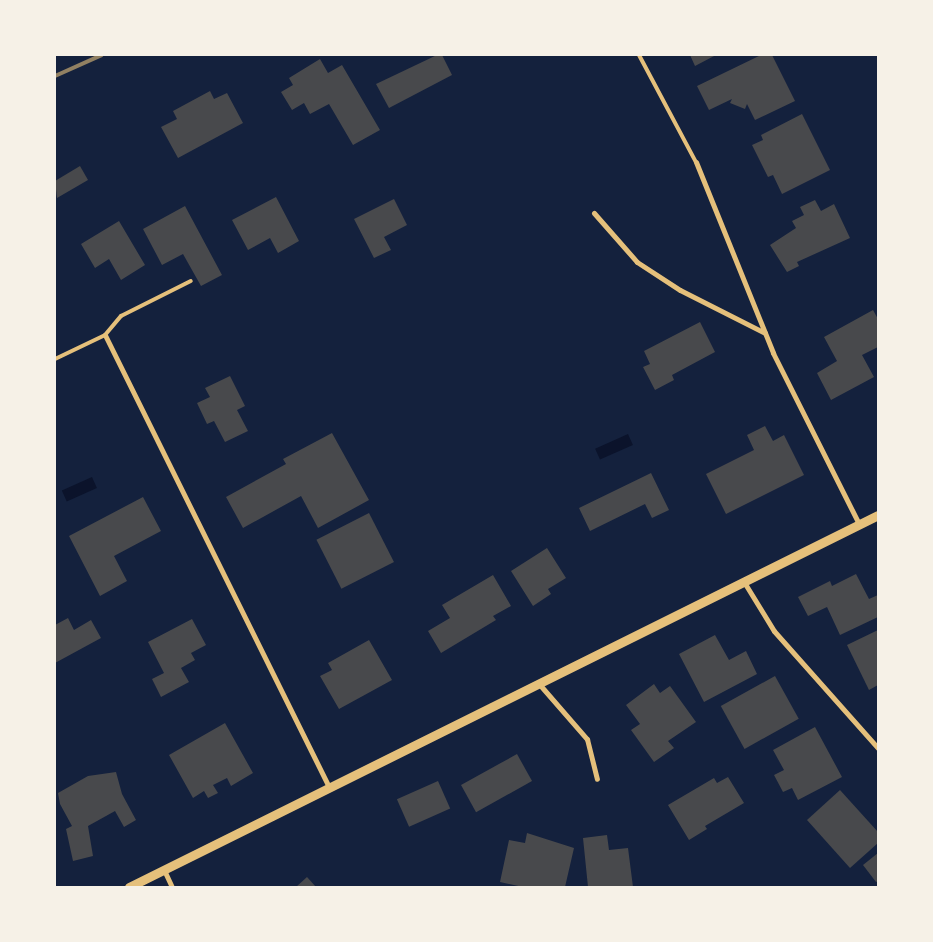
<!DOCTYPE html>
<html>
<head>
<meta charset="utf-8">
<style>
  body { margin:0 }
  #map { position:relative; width:933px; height:942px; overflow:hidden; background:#14213d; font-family:Inter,sans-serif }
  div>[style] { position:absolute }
  .water>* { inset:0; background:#0b132b; transform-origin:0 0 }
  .building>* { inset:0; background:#48494c; transform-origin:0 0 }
  .service>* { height:4px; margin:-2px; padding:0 2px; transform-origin:2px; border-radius:2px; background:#e5c07b }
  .minor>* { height:5px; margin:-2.5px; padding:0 2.5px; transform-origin:2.5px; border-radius:2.5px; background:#e5c07b }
  .tertiary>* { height:9px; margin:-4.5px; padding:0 4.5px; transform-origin:4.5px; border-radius:4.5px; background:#e5c07b }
  .rail>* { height:4px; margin:-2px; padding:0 2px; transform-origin:2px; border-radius:2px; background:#918062 }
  span { translate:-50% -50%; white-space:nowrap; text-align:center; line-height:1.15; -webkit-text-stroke:4.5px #f6f1e7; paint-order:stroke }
  .frame { position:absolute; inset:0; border:56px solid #f6f1e7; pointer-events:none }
</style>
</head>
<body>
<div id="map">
  <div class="water">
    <div style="left:628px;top:434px;width:12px;height:36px;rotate:66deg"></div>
    <div style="left:92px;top:477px;width:12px;height:33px;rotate:66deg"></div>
  </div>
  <div class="building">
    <div style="clip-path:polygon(437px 55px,442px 55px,452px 75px,389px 108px,376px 84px)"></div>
    <div style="clip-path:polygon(690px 55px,716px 55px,695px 66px)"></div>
    <div style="clip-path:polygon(761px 55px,772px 55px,795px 101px,755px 120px,747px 104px,745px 109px,730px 103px,732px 99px,709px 110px,697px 86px)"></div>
    <div style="clip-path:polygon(320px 59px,328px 73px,342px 65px,380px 130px,353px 145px,329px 104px,310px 114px,304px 103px,292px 110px,281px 92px,293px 85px,289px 78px)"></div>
    <div style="clip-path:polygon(210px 91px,214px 99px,227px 93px,243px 123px,178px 158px,161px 127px,177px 119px,173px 111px)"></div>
    <div style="clip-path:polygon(802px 114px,830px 170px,782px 194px,773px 175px,768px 177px,752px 145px,763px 140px,761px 135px)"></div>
    <div style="clip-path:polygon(80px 166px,88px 180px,57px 198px,55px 181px)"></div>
    <div style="clip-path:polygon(276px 197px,299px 241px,278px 253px,270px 238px,248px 250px,232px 220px)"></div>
    <div style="clip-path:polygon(394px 199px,407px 225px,384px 237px,391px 250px,374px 258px,354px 219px)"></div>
    <div style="clip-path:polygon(815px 200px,821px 211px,834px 204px,850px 238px,797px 262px,799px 266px,787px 272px,770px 245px,796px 228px,792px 221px,804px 215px,800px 207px)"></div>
    <div style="clip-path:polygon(185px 206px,222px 275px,201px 286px,183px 254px,162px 265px,143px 229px)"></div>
    <div style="clip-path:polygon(119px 221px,145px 265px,121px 280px,109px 259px,95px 268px,81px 244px)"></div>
    <div style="clip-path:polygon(873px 310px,878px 319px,878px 347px,862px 355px,874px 377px,831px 400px,817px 373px,837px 361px,824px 337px)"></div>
    <div style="clip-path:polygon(700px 322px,715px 352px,672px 375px,674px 380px,655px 390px,643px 367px,650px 364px,644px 351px)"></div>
    <div style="clip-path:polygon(230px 376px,245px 406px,237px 410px,248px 431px,225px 442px,214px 421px,207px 424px,197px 403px,210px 397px,205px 388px)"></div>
    <div style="clip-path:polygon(765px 426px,773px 441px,784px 435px,804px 475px,726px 514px,706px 474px,754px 450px,747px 435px)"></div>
    <div style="clip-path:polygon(332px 433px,369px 500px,318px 528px,301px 496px,243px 528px,226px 497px,286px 464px,283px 459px)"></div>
    <div style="clip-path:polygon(651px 473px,669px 510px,652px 518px,645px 504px,590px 531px,579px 508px)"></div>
    <div style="clip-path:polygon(143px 497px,161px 531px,114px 556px,127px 581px,100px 596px,69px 536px)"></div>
    <div style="left:369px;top:513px;width:55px;height:59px;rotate:63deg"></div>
    <div style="clip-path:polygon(547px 548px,566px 578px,548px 589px,551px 594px,533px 606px,511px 571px)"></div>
    <div style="clip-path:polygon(856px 574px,869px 599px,878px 595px,878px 617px,840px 635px,827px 607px,808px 616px,798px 597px,830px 581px,832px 586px)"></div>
    <div style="clip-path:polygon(493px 575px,511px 606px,493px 616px,496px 620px,441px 653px,428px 631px,450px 618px,442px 605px)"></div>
    <div style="clip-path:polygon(68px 618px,74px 630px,91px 620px,101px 638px,55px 663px,55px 625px)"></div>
    <div style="clip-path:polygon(192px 619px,206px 645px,191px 653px,195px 660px,181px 668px,189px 682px,161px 697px,152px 679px,164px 673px,148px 642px)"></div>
    <div style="clip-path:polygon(878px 630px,878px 685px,869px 690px,847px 645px)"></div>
    <div style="clip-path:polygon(715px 635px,729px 660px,746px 651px,757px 674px,704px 702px,679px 654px)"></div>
    <div style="clip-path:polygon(369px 640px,392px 680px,339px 709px,320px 676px,332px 670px,328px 663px)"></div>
    <div style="left:775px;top:676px;width:49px;height:62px;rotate:61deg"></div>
    <div style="clip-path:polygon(654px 684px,660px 693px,670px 686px,696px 722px,668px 741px,674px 748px,654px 762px,631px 730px,640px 724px,626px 705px)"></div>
    <div style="clip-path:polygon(225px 723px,253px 773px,231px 786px,227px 778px,213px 785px,218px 793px,208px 798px,204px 791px,193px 798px,169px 755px)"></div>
    <div style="clip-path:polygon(815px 727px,842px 777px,798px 800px,792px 788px,783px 792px,774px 775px,784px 770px,773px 750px)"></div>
    <div style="left:517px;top:754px;width:31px;height:64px;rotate:61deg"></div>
    <div style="clip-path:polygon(116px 772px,122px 794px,136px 820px,124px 827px,115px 811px,88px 826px,93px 856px,73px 861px,66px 829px,72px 826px,60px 804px,58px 793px,88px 776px)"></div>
    <div style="clip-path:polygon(728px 777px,744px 803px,705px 826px,707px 829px,689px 840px,668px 805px,714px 778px,717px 783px)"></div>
    <div style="left:438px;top:781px;width:30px;height:45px;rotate:66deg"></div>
    <div style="clip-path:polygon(840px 790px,878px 832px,878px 843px,850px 868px,807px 820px)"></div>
    <div style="clip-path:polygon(527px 833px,574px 848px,565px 887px,523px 887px,500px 882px,509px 840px,525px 843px)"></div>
    <div style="clip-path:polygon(607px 835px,609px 850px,628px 848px,633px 887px,588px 887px,583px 838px)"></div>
    <div style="clip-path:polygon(878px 853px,878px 881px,876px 882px,863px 865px)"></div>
    <div style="clip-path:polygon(307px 877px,316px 887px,296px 887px)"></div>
  </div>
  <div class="service">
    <div style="left:639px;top:55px;width:121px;rotate:62deg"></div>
    <div style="left:55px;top:359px;width:55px;rotate:-25.6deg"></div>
    <div style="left:105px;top:335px;width:25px;rotate:-50deg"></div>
    <div style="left:121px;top:316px;width:78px;rotate:-26.6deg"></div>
  </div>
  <div class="minor">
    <div style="left:696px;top:162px;width:206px;rotate:68deg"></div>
    <div style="left:773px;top:353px;width:191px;rotate:63.3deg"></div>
    <div style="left:594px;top:213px;width:65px;rotate:48.7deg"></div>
    <div style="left:637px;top:262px;width:51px;rotate:33.1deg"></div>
    <div style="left:680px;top:290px;width:95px;rotate:26.8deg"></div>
    <div style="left:105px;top:335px;width:504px;rotate:63.64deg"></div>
    <div style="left:744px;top:582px;width:57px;rotate:58.5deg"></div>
    <div style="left:774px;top:631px;width:157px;rotate:48.4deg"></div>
    <div style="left:540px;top:685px;width:72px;rotate:49deg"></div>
    <div style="left:587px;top:739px;width:41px;rotate:76deg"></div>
    <div style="left:164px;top:870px;width:19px;rotate:65deg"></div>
  </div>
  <div class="tertiary">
    <div style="left:129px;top:887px;width:836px;rotate:-26.41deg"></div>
  </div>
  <div class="rail">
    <div style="left:55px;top:76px;width:51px;rotate:-24.1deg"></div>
  </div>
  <div class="frame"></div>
</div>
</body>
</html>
